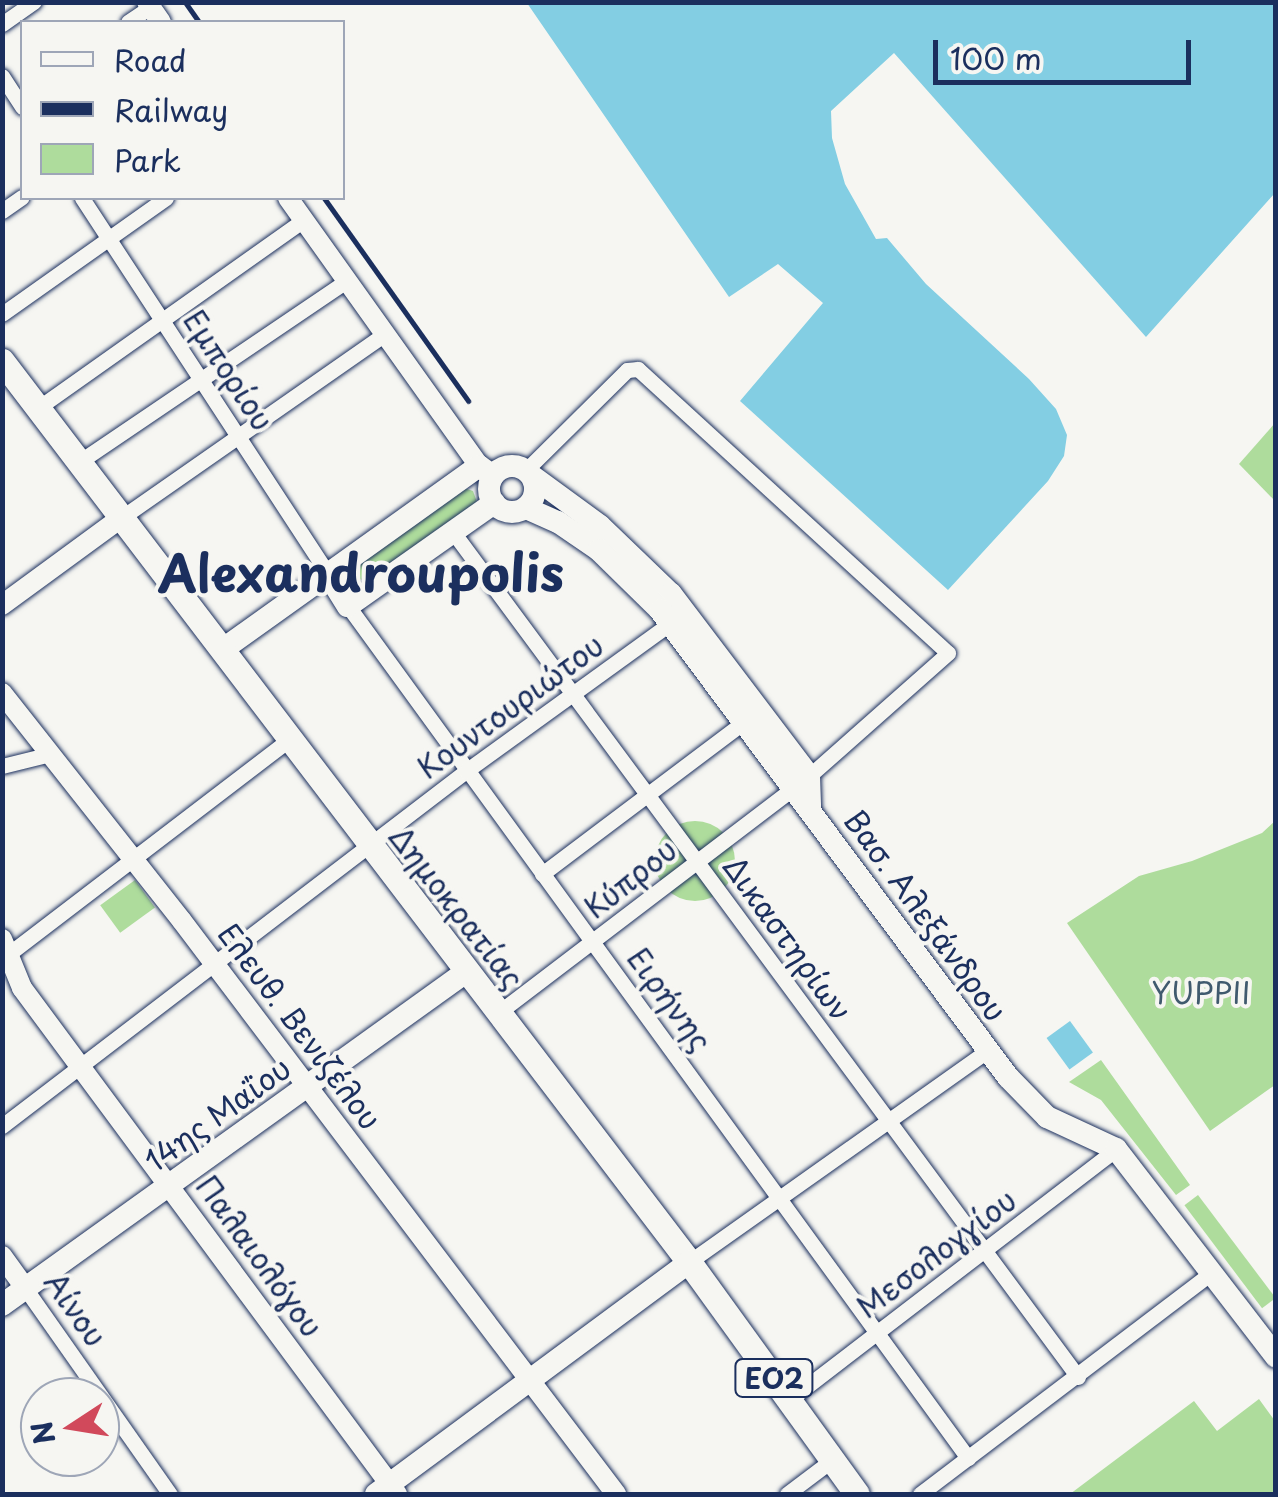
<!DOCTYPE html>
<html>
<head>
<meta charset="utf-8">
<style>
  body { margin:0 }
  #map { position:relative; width:1278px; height:1497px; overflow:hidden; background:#f6f6f2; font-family:"Playpen Sans",sans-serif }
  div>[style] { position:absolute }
  .green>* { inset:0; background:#aedc9c; transform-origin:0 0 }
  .round { border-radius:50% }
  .water>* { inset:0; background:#83cee3; transform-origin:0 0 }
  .ferry>* { height:2.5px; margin-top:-1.25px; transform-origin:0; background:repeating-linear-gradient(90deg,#35577f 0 12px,transparent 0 22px) }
  .roads { filter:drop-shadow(0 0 2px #1b2f5e) drop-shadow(0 0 2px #1b2f5e) }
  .minor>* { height:15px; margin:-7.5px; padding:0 7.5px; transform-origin:7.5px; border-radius:7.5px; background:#f6f6f2 }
  .tertiary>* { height:20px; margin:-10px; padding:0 10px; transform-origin:10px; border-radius:10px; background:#f6f6f2 }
  .secondary>* { height:22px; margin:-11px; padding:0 11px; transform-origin:11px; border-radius:11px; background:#f6f6f2 }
  .secondary>.ring { margin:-11px; padding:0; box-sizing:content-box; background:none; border:22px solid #f6f6f2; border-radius:50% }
  .primary>* { height:25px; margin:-12.5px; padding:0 12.5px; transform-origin:12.5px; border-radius:12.5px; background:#f6f6f2 }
  .rail>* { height:5px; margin:-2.5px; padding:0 2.5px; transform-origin:2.5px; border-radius:2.5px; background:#1b2f5e }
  span { translate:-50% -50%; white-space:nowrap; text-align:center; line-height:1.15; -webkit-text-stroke:8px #f6f6f2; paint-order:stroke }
  .shield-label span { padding:2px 8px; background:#f6f6f2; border:2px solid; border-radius:8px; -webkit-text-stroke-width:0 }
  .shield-label { font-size:28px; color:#1b2f5e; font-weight:700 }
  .street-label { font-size:30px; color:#1b2f5e }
  .park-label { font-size:30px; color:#405a6e }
  .town-label { font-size:50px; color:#1b2f5e; font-weight:700 }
  .frame { position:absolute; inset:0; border:5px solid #1b2f5e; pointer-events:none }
  .legend { position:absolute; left:20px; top:20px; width:325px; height:180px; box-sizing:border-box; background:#f6f6f2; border:2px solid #9ea6b7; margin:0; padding:12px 18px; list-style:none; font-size:30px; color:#1b2f5e }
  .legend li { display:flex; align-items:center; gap:20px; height:50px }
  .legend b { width:50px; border:2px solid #9ea6b7 }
  .north { position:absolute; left:20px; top:1377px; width:100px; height:100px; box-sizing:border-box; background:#f6f6f2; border:2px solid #9ea6b7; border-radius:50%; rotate:258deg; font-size:28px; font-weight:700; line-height:40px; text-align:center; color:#1b2f5e }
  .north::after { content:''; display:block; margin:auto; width:35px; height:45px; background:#d1495b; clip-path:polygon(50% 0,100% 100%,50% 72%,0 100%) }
  .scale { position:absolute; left:933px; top:40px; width:258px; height:45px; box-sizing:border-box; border:5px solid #1b2f5e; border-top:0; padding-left:12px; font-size:30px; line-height:35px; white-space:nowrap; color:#1b2f5e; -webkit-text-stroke:8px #f6f6f2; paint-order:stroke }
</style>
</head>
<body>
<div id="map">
  <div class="green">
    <div style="clip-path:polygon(1275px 423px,1275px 501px,1239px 464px)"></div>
    <div style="clip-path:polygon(464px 488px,473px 491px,478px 505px,369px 582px,352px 577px,351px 567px)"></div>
    <div class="round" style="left:655px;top:821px;width:80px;height:80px"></div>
    <div style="clip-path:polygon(1275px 821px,1275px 1085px,1210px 1131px,1067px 923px,1139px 876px,1192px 861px,1262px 833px)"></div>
    <div style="left:135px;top:880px;width:34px;height:43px;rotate:54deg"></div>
    <div style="clip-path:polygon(1101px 1060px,1190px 1185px,1176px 1195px,1101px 1100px,1069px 1082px)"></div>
    <div style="left:1198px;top:1195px;width:129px;height:17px;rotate:53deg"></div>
    <div style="clip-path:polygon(1259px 1399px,1275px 1421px,1275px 1494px,1070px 1494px,1194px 1401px,1217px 1431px)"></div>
  </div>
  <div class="water">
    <div style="clip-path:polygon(527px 3px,1275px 3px,1275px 193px,1146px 337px,894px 53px,831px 111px,832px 138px,845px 184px,876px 239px,887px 238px,926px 284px,1029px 379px,1056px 409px,1067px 435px,1064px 456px,1048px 481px,948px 590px,740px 401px,823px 303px,778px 264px,729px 297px)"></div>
    <div style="left:1070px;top:1021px;width:39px;height:29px;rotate:54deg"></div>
  </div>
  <div class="ferry">
    <div style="left:1273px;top:2px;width:4px;rotate:45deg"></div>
  </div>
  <div class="roads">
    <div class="minor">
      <div style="left:128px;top:22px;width:27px;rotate:-34deg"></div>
      <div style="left:2px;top:24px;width:39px;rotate:-35deg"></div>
      <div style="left:2px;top:76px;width:37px;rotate:57deg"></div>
      <div style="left:82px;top:198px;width:448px;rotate:56.8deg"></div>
      <div style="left:2px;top:211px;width:24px;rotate:-35deg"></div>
      <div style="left:2px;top:314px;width:201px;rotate:-35.3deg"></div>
      <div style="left:38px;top:408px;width:326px;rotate:-35.3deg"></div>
      <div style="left:79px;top:462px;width:323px;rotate:-34.1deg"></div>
      <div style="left:526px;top:470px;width:142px;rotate:-44.7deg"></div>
      <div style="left:627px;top:370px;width:11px;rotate:-5deg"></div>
      <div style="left:638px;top:369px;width:420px;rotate:42.5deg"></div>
      <div style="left:948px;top:653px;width:186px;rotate:138.5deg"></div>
      <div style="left:121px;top:518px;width:322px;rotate:-34.9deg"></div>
      <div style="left:453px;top:532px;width:1051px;rotate:53.51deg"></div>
      <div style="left:348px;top:606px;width:1054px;rotate:53.96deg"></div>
      <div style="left:2px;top:766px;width:50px;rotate:-13.8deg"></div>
      <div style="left:542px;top:874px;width:256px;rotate:-37deg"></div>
      <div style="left:6px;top:956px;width:356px;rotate:-37.4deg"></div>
      <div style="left:498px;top:1013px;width:373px;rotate:-37.3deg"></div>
      <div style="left:2px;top:1126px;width:584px;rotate:-37.42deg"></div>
      <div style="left:466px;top:771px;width:261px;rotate:-35.9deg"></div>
      <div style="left:689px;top:1262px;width:367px;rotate:-35.3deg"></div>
      <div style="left:25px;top:1288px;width:252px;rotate:54.9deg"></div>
      <div style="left:789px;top:1400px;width:412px;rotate:-37.5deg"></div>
      <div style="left:787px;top:1494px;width:56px;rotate:-37.1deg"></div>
      <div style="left:920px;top:1494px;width:367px;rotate:-37.2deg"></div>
    </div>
    <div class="tertiary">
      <div style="left:147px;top:2px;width:24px;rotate:55deg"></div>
      <div style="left:288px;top:198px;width:329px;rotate:54.5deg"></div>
      <div style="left:2px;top:605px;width:147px;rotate:-36.2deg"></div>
      <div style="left:2px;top:693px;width:290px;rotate:51.7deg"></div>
      <div style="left:182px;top:921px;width:719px;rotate:52.86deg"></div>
      <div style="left:2px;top:939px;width:53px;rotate:67.8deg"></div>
      <div style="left:22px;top:988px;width:630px;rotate:53.46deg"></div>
      <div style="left:2px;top:1256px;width:39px;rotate:54deg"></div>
    </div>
    <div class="secondary">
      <div class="ring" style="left:489px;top:466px;width:24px;height:24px"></div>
      <div style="left:532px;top:476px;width:84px;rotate:36.3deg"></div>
      <div style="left:600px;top:526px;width:98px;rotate:43.8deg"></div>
      <div style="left:671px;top:594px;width:228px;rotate:52.8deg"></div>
      <div style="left:809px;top:776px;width:30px;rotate:88deg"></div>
      <div style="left:526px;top:508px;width:35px;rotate:24deg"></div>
      <div style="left:558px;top:522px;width:50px;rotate:34.3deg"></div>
      <div style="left:599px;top:550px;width:86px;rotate:44.5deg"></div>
      <div style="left:660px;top:610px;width:582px;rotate:53.31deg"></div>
      <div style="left:1008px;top:1077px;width:56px;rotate:45.7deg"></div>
      <div style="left:1047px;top:1117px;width:76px;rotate:24.9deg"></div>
      <div style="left:1116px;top:1149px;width:262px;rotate:52.4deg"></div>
      <div style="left:327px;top:573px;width:39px;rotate:58deg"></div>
      <div style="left:348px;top:606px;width:179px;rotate:-35.2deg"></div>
      <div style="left:222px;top:650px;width:316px;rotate:-35.6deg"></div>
      <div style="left:479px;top:466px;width:17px;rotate:36deg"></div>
      <div style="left:2px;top:1305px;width:571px;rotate:-35.67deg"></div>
      <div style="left:376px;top:1494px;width:390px;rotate:-36.5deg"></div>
    </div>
    <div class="primary">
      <div style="left:2px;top:361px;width:1133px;rotate:52.67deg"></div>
      <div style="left:689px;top:1262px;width:286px;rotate:54.1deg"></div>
    </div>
  </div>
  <div class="rail">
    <div style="left:185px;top:2px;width:24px;rotate:55deg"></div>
    <div style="left:324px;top:198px;width:249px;rotate:54.6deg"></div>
  </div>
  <div class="shield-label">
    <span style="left:774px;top:1378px">ΕΟ2</span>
  </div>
  <div class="street-label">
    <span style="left:229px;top:370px;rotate:57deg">Εμπορίου</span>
    <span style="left:510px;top:706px;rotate:-36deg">Κουντουριώτου</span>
    <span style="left:630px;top:878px;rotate:-38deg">Κύπρου</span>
    <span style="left:457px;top:907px;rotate:52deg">Δημοκρατίας</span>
    <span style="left:926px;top:915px;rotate:54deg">Βασ. Αλεξάνδρου</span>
    <span style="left:788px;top:938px;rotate:54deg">Δικαστηρίων</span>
    <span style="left:670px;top:999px;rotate:54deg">Ειρήνης</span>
    <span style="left:300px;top:1026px;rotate:53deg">Ελευθ. Βενιζέλου</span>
    <span style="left:217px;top:1114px;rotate:-36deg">14ης Μαΐου</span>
    <span style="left:936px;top:1253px;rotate:-37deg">Μεσολογγίου</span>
    <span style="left:260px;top:1256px;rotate:54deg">Παλαιολόγου</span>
    <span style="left:76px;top:1309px;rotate:55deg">Αίνου</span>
  </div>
  <div class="park-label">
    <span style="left:1201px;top:992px">YUPPII</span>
  </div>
  <div class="town-label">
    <span style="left:361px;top:572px">Alexandroupolis</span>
  </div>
  <div class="frame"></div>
  <ul class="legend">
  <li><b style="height:12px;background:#f6f6f2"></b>Road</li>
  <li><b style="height:12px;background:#1b2f5e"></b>Railway</li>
  <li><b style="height:28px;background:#aedc9c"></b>Park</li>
  </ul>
  <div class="north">N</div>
  <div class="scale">100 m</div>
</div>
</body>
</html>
